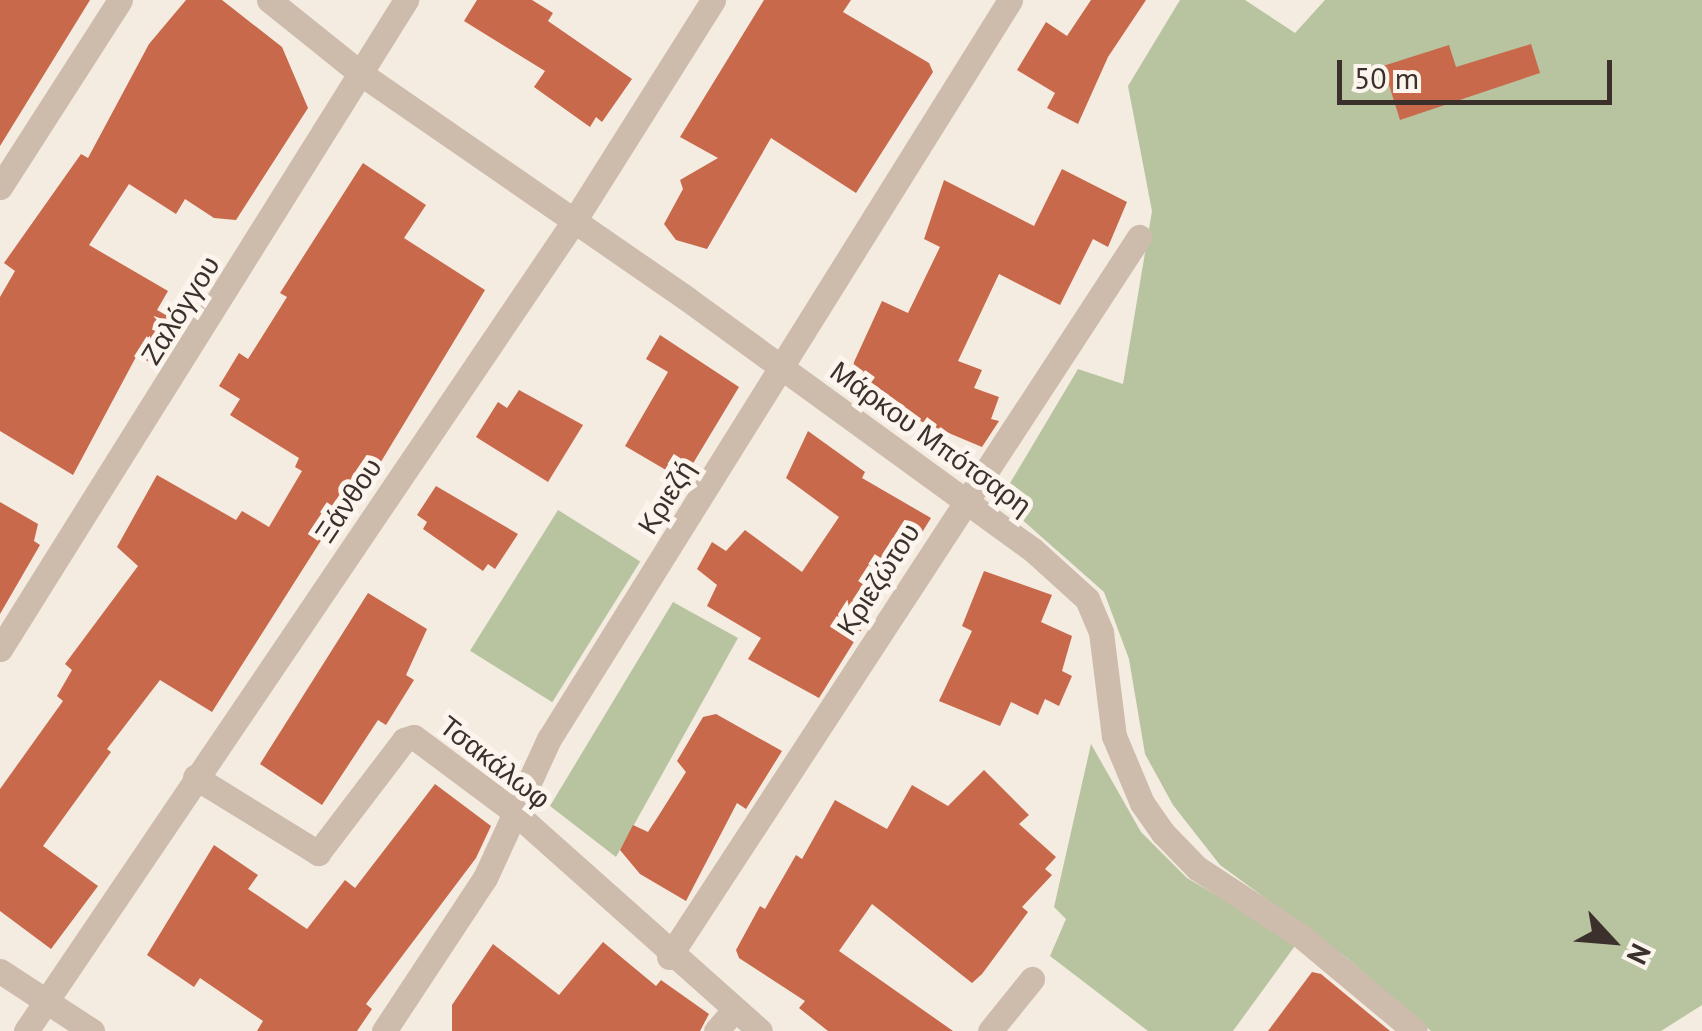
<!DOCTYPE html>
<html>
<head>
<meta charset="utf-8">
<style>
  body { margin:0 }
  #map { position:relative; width:1702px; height:1031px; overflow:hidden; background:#f4ebe1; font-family:"PT Sans",sans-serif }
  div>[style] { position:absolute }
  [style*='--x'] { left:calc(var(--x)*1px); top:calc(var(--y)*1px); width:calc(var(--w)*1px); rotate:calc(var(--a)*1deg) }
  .green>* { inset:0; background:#b8c4a0; transform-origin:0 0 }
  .building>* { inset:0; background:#c8694b }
  .minor>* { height:25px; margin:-12.5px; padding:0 12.5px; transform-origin:12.5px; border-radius:12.5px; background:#cdbbac }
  span { translate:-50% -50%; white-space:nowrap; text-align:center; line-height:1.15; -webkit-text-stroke:10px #fbf5ee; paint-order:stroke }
  .street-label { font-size:28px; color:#3b302b }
  .north { position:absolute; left:1562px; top:891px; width:100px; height:100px; -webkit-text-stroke:8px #fbf5ee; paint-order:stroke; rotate:116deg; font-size:28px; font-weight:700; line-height:40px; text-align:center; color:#3b302b }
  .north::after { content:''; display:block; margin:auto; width:35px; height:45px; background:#3b302b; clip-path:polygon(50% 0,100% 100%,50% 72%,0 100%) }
  .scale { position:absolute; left:1337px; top:60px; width:275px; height:45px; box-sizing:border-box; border:5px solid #3b302b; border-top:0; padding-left:12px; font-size:30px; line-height:35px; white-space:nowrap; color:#3b302b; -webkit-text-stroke:8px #fbf5ee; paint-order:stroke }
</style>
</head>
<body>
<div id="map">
  <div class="green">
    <i style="clip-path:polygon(1180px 0,1245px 0,1295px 33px,1325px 0,1702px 0,1702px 1005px,1661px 1031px,1431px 1031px,1347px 958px,1220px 865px,1173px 805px,1145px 754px,1129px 659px,1104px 592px,1000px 500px,1078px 369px,1123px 384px,1152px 211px,1128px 86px)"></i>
    <i style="left:558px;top:510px;width:97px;height:166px;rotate:32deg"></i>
    <i style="clip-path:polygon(673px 602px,738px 638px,616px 857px,550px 806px)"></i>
    <i style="clip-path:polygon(1091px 744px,1141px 832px,1187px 878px,1297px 943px,1233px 1031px,1148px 1031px,1050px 956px,1066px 919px,1054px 907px)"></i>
  </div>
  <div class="building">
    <i style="clip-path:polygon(0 0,90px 0,0 146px)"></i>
    <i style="clip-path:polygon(186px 0,222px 0,282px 47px,308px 108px,236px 220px,214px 218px,185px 199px,176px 214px,129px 184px,89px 245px,168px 291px,157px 310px,176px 321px,151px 363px,137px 355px,73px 475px,0 431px,0 297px,15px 271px,4px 263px,81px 154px,88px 158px,149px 44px)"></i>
    <i style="clip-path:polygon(477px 0,532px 0,553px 13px,548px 21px,632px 79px,602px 122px,596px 117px,590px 127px,534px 87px,545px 71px,464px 21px)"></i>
    <i style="clip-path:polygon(764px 0,851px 0,843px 12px,929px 63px,933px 72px,856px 193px,771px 138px,707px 249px,676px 240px,664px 224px,683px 189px,680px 180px,718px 158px,680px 137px)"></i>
    <i style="clip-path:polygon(1091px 0,1146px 0,1108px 57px,1078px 124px,1047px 108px,1055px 93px,1017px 70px,1046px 22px,1067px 36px)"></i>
    <i style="clip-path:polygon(1531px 44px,1540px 73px,1400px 120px,1383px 66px,1449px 45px,1456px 67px)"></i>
    <i style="clip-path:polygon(363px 163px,426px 205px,404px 238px,485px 290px,356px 503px,348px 498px,212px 712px,160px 680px,107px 749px,111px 752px,43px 846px,98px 886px,51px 949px,0 911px,0 789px,63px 701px,57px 696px,72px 670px,65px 664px,138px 566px,117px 547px,157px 475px,236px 520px,242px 511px,269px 527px,302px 471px,295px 467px,299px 458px,230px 415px,240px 399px,219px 386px,239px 353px,248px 359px,287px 297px,280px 293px)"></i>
    <i style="clip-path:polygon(1062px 169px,1127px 202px,1108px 247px,1093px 239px,1060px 305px,999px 274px,958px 361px,982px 370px,974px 388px,999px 397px,991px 419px,999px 421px,982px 447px,882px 405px,889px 395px,853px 372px,854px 362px,882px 301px,908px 313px,940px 247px,924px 239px,944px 180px,1034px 226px)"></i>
    <i style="clip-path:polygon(660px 335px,739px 387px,683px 480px,625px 446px,668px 372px,646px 359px)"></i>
    <i style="clip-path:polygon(519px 390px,583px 425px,548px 482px,476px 437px,498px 402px,507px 408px)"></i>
    <i style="clip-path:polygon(808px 431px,865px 472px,862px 478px,931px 518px,819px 698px,748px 659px,761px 638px,707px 606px,717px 585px,697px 569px,712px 542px,726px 551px,745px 530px,802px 572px,839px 517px,786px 478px)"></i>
    <i style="clip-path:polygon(436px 486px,518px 534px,495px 569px,488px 564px,483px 571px,423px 529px,427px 522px,417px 515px)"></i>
    <i style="clip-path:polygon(0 502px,38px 524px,34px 541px,40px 545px,0 614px)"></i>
    <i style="clip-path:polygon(984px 571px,1052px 595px,1041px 622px,1072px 636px,1062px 671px,1072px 676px,1059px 706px,1045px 699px,1038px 715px,1011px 702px,1000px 726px,939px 701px,972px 631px,962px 626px)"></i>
    <i style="clip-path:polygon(368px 593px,427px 629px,406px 675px,414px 680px,386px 725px,378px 720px,322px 805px,260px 764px)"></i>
    <i style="clip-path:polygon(716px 714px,782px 751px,746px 809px,737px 803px,686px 901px,640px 874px,620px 850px,633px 825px,648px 832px,659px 815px,686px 772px,677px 761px,703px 717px)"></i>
    <i style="clip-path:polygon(984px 770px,1029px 815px,1019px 824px,1056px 857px,1045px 869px,1052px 875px,1022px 907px,1028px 912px,982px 974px,972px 983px,872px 904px,839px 951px,953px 1031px,828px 1031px,799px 1008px,805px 1001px,739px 958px,736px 950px,760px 906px,765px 909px,796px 855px,802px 859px,835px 800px,887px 829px,912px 785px,948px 806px)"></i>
    <i style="clip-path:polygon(435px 784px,491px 826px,476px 858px,366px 1004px,372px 1009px,357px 1031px,257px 1031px,263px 1021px,200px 978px,194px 987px,147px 955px,214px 845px,258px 875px,248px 889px,307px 929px,345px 880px,355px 888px)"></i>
    <i style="clip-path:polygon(603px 942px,656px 986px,661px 980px,709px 1014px,700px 1031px,452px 1031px,452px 1005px,493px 944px,559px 995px)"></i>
    <i style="clip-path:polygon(1312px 972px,1321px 974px,1390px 1031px,1268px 1031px)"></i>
  </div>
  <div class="minor">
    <i style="--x:269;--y:0;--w:117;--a:38.7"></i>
    <i style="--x:360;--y:73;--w:396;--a:34.6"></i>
    <i style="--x:686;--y:298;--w:429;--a:36"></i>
    <i style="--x:1033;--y:550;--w:73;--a:42.2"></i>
    <i style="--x:1087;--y:599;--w:36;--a:67"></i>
    <i style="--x:1101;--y:632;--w:105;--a:82.9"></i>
    <i style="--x:1114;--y:736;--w:73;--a:67.3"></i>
    <i style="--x:1142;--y:803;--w:37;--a:55"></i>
    <i style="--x:1163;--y:833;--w:49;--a:45.8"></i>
    <i style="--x:1197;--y:868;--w:124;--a:33.2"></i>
    <i style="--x:1301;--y:936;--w:148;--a:39.8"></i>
    <i style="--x:0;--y:187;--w:222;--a:-57.3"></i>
    <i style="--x:0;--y:649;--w:766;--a:-57.97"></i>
    <i style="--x:195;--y:777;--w:145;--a:31.7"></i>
    <i style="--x:318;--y:853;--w:142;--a:-52.7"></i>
    <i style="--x:404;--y:740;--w:10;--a:-17"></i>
    <i style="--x:414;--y:737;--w:122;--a:36.7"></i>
    <i style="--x:512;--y:810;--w:332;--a:41.7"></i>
    <i style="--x:669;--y:957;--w:860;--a:-56.86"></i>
    <i style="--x:0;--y:971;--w:110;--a:33.1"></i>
    <i style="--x:26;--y:1031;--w:978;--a:-55.92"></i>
    <i style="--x:574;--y:221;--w:261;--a:-57.8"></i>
    <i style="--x:384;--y:1031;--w:183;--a:-56.6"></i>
    <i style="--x:485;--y:878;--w:153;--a:-65.3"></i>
    <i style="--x:549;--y:739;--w:871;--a:-58.04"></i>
    <i style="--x:716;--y:1031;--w:28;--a:-49"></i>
    <i style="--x:990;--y:1031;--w:67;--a:-51.1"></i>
  </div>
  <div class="street-label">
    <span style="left:180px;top:310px;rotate:-58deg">Ζαλόγγου</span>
    <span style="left:931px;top:438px;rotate:36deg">Μάρκου Μπότσαρη</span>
    <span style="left:666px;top:497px;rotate:-58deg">Κριεζή</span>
    <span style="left:348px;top:500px;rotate:-56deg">Ξάνθου</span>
    <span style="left:878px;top:579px;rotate:-57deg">Κριεζώτου</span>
    <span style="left:495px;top:762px;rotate:38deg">Τσακάλωφ</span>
  </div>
  <div class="north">N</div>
  <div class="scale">50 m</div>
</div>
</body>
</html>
